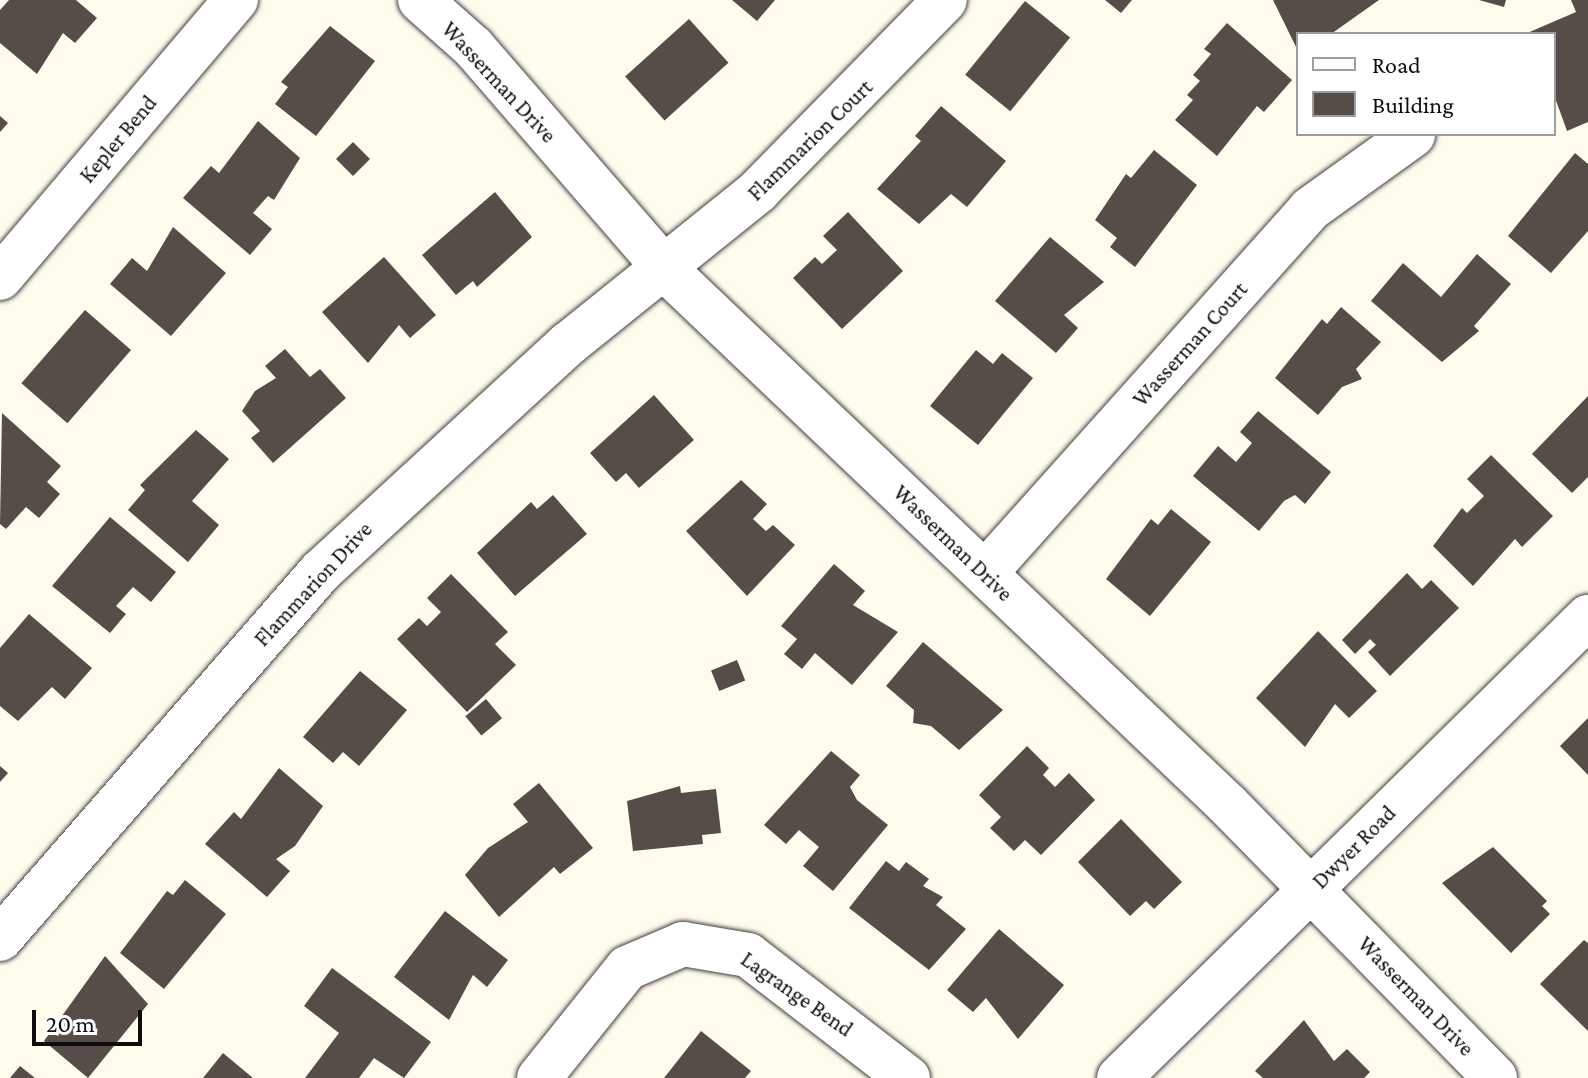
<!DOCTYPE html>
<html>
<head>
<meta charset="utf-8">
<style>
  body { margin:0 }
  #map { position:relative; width:1588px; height:1078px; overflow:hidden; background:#fffbed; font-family:"Crimson Pro",serif }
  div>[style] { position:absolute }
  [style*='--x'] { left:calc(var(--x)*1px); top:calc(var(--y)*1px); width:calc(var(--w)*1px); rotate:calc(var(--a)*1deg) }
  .building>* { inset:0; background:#564d48; transform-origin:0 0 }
  .roads { filter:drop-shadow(0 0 2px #404040) drop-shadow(0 0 2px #404040) }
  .minor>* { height:44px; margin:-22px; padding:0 22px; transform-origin:22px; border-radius:22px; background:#fff }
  span { translate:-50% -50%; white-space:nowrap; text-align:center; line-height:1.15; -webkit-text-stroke:8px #fff; paint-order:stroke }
  .street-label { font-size:22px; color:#0d0d0d }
  .legend { position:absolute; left:1296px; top:32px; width:260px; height:104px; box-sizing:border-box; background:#fff; border:2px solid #9e9e9e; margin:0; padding:10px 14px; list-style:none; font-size:24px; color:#0d0d0d }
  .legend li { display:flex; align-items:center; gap:16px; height:40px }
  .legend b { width:40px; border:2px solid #9e9e9e }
  .scale { position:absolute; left:32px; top:1010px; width:110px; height:36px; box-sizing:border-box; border:4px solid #0d0d0d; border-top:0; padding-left:10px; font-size:24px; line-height:28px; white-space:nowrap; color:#0d0d0d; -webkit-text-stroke:6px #fff; paint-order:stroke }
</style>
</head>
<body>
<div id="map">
  <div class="building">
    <i style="clip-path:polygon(9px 0,76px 0,97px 18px,75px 43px,63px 33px,37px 74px,0 43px,0 10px)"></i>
    <i style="clip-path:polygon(732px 0,775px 0,757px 21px)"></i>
    <i style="clip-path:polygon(1105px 0,1132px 0,1121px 13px)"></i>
    <i style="clip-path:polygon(1273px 0,1379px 0,1331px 34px,1298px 34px,1298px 51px)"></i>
    <i style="clip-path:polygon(1479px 0,1506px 0,1504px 7px)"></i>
    <i style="clip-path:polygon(1571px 0,1588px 0,1588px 122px,1567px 131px,1554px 95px,1554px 34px,1525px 34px,1576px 12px)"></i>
    <i style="left:1025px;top:1px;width:58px;height:95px;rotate:39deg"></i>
    <i style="left:689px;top:19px;width:59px;height:86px;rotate:48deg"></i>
    <i style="clip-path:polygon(1227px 23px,1292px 80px,1264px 112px,1257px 106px,1217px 156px,1175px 120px,1193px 100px,1187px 95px,1200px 81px,1193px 75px,1211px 54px,1204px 49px)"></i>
    <i style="clip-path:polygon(330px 26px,375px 61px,316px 136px,275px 104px,288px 87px,281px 82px)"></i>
    <i style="clip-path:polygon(941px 106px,1006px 161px,967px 207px,951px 194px,919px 224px,877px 189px,921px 141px,915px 136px)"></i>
    <i style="clip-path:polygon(0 116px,8px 123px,0 132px)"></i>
    <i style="clip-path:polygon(258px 121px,300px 158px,274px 200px,268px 196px,253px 213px,272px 229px,250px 255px,183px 198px,211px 166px,219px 173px)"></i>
    <i style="left:353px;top:142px;width:24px;height:24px;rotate:45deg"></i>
    <i style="clip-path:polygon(1154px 150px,1197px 185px,1135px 267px,1110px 247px,1117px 238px,1095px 220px,1126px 174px,1131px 178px)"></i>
    <i style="clip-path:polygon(1575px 153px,1588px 164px,1588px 231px,1551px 273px,1508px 236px)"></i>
    <i style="clip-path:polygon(495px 192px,532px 237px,477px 287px,473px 281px,456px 295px,422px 255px)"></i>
    <i style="clip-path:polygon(848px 212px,903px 271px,842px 329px,793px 278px,815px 257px,822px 264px,837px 250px,823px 236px)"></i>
    <i style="clip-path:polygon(173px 227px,226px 273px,171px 336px,110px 284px,132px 258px,147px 271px)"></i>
    <i style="clip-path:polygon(1050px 237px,1104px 282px,1064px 315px,1078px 328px,1056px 353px,995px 301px)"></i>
    <i style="clip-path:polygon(1477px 254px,1511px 284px,1474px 326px,1479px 331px,1442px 362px,1371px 301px,1403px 263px,1441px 297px)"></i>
    <i style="clip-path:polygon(384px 257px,436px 315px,410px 338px,399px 325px,368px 363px,322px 312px)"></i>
    <i style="clip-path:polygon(1341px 307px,1381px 342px,1356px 369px,1362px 379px,1342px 387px,1318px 415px,1275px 378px,1322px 319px,1327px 324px)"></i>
    <i style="left:85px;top:310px;width:61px;height:97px;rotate:41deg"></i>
    <i style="clip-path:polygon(285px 349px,310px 377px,320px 369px,346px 398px,273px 463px,251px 438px,260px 431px,242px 411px,255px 391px,276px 378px,265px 366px)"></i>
    <i style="clip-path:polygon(976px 350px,993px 364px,1002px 353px,1033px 378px,978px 445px,930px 406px)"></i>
    <i style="clip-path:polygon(654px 395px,694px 440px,639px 488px,626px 473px,616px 482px,590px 453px)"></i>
    <i style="clip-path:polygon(1588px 396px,1588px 477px,1572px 493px,1532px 454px)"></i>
    <i style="clip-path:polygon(1258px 411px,1331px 472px,1305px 504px,1295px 495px,1284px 501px,1259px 531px,1193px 476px,1218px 446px,1236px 462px,1252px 443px,1240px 432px)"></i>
    <i style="clip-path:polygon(2px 413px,61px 466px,47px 482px,60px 494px,39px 518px,26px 507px,6px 529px,0 524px)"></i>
    <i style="clip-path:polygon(196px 430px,229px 459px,192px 501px,219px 525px,188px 562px,128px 510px,145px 490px,140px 485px)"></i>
    <i style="clip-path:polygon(1491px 455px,1553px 516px,1522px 547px,1515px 539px,1473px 586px,1433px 546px,1462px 508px,1467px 513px,1484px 496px,1467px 479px)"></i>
    <i style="clip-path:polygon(741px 480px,767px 504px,753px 519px,766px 531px,773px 525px,795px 545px,747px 596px,686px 531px)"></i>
    <i style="clip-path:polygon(553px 495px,587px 534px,515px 596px,477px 553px,531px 502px,537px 509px)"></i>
    <i style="clip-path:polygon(1171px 509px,1211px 542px,1150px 616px,1106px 579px,1151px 519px,1158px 525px)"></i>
    <i style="clip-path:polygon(110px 517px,176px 572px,151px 602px,133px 587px,116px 606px,126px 614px,110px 633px,52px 586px)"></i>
    <i style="clip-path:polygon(834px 564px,865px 591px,853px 605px,898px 632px,852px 685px,815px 653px,802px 669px,784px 654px,797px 639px,781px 626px)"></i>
    <i style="clip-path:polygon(1407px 573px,1422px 589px,1431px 580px,1459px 608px,1390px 676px,1368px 652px,1376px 645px,1370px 639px,1355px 654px,1342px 640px)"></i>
    <i style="clip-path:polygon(451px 574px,508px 632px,495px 644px,516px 665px,467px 712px,397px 639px,419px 618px,427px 626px,441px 612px,427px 598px)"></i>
    <i style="clip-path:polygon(29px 614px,92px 668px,65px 699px,52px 687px,18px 721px,0 706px,0 648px)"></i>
    <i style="clip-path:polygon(1318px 631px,1377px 691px,1349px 718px,1335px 704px,1305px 747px,1256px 698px)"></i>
    <i style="clip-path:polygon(923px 642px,1003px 710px,959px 750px,931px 726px,913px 723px,914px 710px,886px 686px)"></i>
    <i style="left:737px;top:660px;width:22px;height:28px;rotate:68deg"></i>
    <i style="clip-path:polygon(360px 671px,407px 710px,359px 766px,343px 752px,333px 763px,303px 737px)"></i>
    <i style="left:486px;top:699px;width:25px;height:27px;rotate:50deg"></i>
    <i style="clip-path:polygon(1588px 718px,1588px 775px,1560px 746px)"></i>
    <i style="clip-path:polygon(1027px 746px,1049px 768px,1043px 775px,1055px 787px,1069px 773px,1095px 800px,1041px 855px,1025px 840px,1014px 851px,990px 828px,1001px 817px,979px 795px)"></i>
    <i style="clip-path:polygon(831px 751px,860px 775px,850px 787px,857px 800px,888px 825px,833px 891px,803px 866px,819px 847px,799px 830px,786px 844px,764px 825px)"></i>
    <i style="clip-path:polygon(0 766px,8px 773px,0 782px)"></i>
    <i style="clip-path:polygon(279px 768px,323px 806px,295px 846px,276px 859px,290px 871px,267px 897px,205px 844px,234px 812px,241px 819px)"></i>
    <i style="clip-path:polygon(539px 783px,593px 848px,560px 874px,554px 867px,499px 917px,465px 875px,488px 848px,528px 822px,513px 804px)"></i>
    <i style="clip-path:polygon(680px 786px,681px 793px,716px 789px,721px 833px,702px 835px,703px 844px,633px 851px,627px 801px)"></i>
    <i style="clip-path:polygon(1121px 819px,1182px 882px,1154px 909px,1146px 901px,1130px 916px,1078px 862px)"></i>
    <i style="clip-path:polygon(1493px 847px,1547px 901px,1542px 906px,1550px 914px,1511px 953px,1442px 883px)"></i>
    <i style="clip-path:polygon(886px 861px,899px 871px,906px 862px,929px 879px,923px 886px,943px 897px,936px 905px,966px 929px,929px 970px,849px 908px)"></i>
    <i style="clip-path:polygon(185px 880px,226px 914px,164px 989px,120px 953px,167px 891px,173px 895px)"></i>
    <i style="clip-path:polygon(445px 911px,508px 960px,487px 987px,473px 975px,449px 1020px,394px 977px)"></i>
    <i style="clip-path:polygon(999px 929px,1064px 985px,1018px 1039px,986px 998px,973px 1012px,947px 990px)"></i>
    <i style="clip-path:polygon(1584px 940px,1588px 943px,1588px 1031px,1540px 984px)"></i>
    <i style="clip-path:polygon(105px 956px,148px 1004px,88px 1078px,44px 1041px)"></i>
    <i style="clip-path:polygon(332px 968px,431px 1042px,404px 1078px,374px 1058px,359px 1078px,305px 1078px,339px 1033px,304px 1006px)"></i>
    <i style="clip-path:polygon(1304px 1020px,1334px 1061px,1347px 1049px,1370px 1072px,1364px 1078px,1263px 1078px,1255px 1071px)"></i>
    <i style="clip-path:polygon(701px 1031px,751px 1071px,745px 1078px,664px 1078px)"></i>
    <i style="clip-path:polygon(223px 1053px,253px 1078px,203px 1078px)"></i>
    <i style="clip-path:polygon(20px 1066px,35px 1078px,10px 1078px)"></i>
  </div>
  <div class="roads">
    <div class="minor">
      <i style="--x:420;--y:0;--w:71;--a:41.6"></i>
      <i style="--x:473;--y:47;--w:295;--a:49.1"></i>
      <i style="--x:666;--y:270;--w:775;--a:43.59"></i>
      <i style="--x:1227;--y:804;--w:383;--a:45.6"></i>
      <i style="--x:0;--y:278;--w:365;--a:-49.7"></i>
      <i style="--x:985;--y:573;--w:488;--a:-48.2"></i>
      <i style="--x:1310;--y:209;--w:127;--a:-35.7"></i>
      <i style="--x:0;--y:939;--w:487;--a:-48.9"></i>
      <i style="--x:320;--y:572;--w:337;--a:-42.6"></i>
      <i style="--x:568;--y:344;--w:244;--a:-38.8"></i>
      <i style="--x:758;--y:191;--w:267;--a:-45.6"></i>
      <i style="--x:539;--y:1078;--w:141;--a:-51.3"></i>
      <i style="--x:627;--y:968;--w:61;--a:-23.2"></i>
      <i style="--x:683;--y:944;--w:66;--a:9.6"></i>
      <i style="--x:748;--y:955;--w:202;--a:37.6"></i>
      <i style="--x:1119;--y:1078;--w:658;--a:-44.51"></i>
    </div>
  </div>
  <div class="street-label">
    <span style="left:499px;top:82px;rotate:47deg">Wasserman Drive</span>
    <span style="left:118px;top:139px;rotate:-50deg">Kepler Bend</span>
    <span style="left:810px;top:140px;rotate:-44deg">Flammarion Court</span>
    <span style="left:1190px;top:344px;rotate:-48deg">Wasserman Court</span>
    <span style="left:953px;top:543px;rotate:44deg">Wasserman Drive</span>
    <span style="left:313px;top:584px;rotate:-47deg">Flammarion Drive</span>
    <span style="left:1354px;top:847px;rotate:-45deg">Dwyer Road</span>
    <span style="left:797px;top:994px;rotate:35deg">Lagrange Bend</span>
    <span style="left:1416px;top:996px;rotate:46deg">Wasserman Drive</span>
  </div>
  <ul class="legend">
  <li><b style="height:10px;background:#fff"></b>Road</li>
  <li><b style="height:22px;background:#564d48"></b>Building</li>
  </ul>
  <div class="scale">20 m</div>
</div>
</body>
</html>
